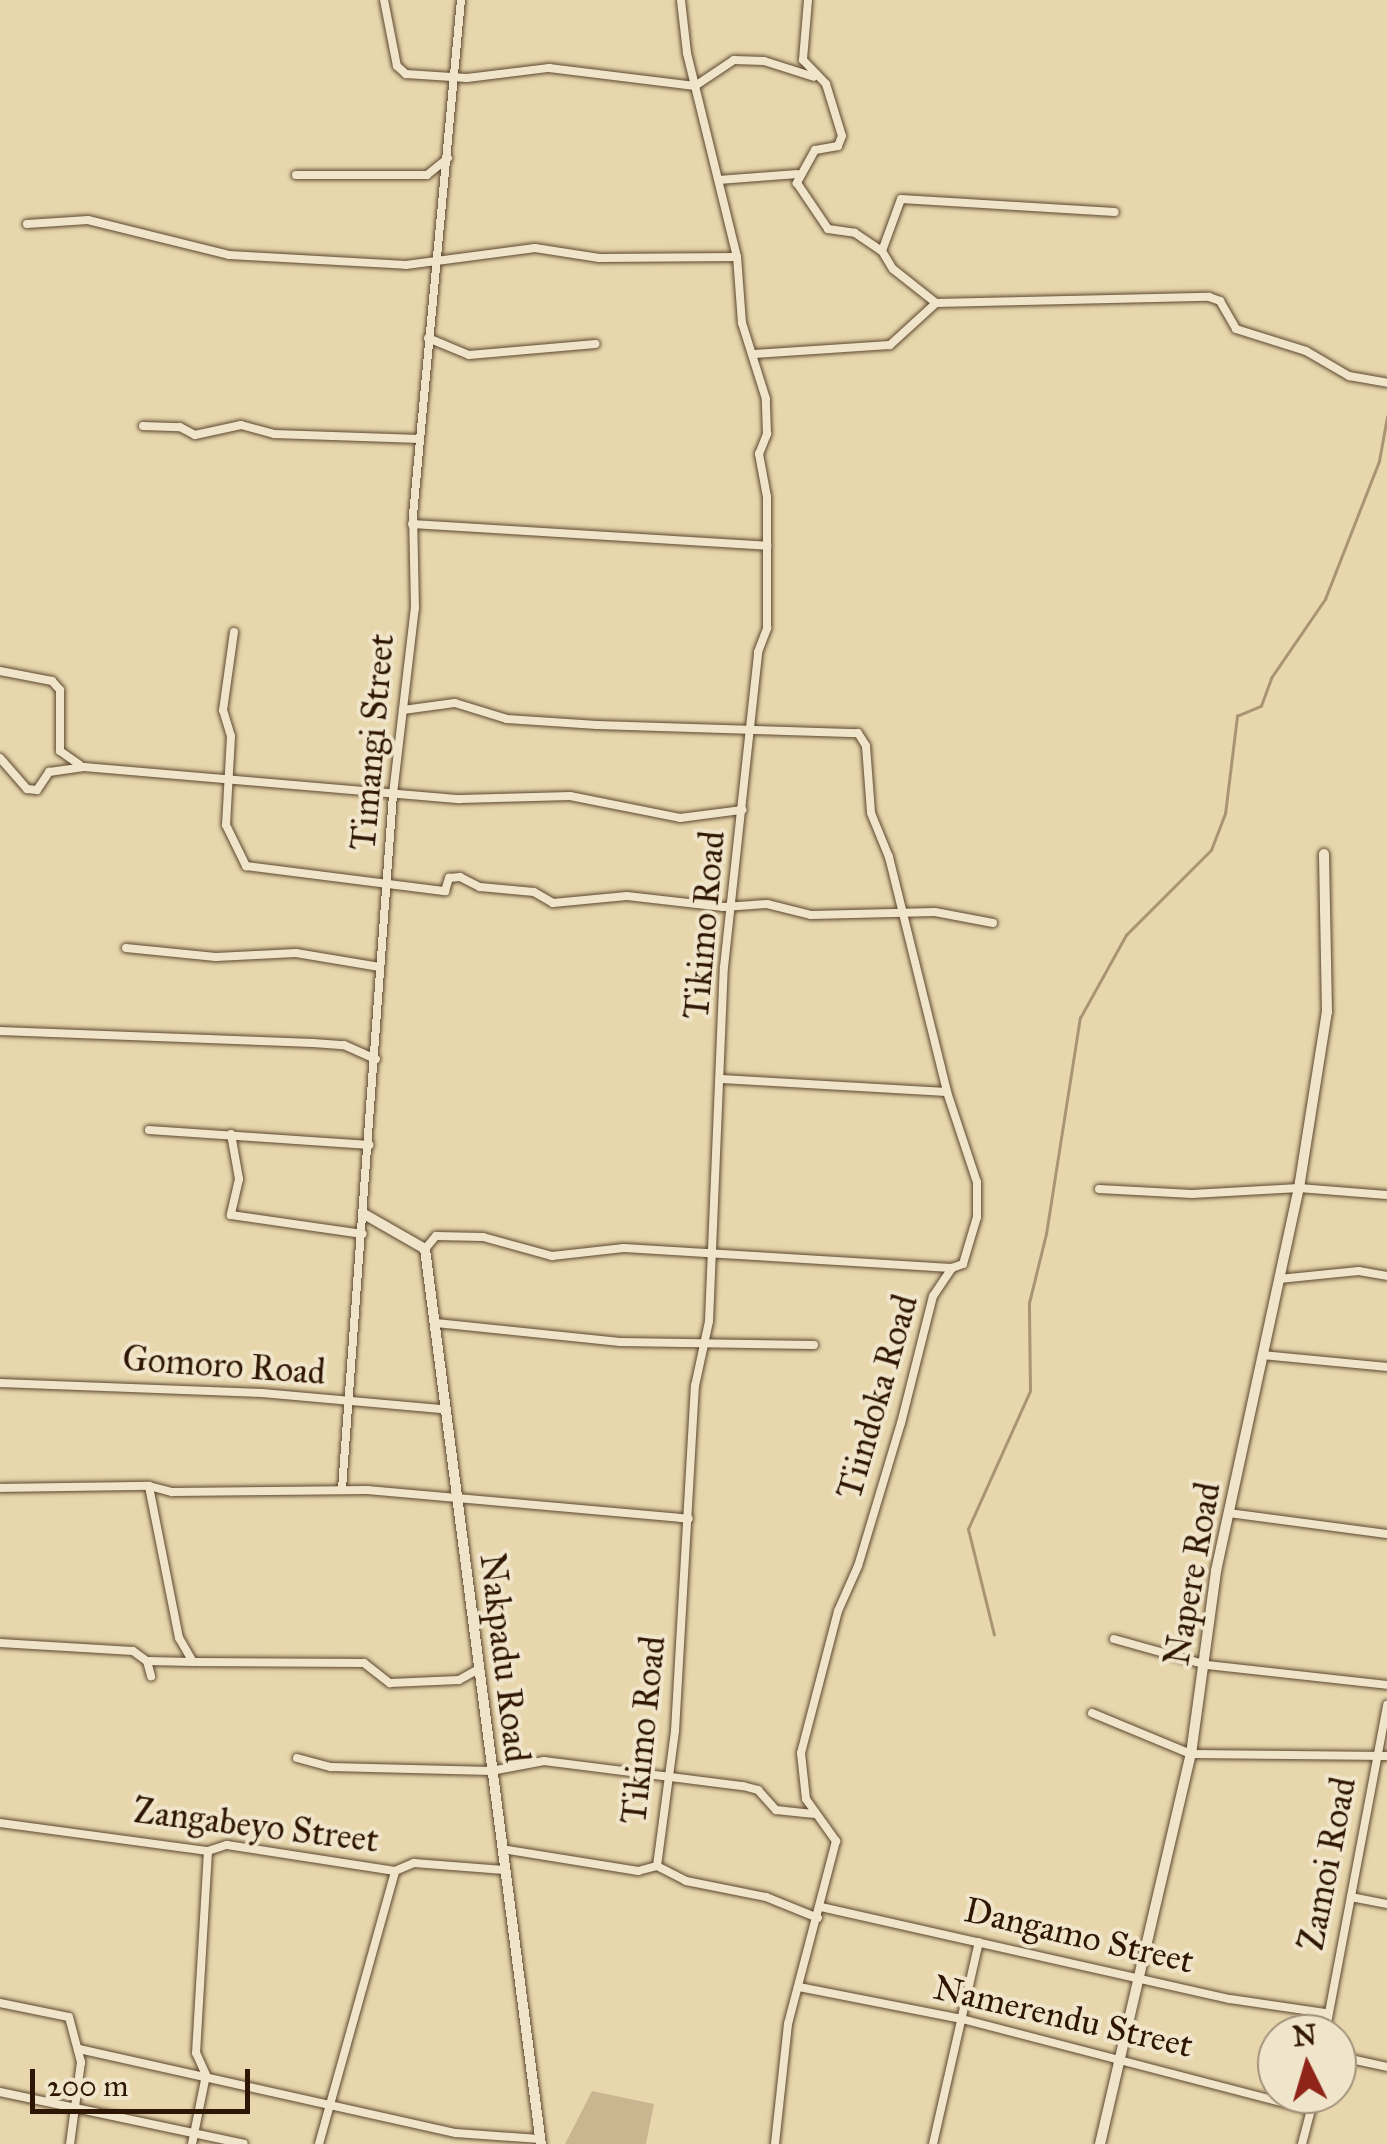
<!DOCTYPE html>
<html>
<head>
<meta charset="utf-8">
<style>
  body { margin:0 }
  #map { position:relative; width:1387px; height:2144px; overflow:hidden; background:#e8d7ad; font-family:"IM FELL Great Primer",serif }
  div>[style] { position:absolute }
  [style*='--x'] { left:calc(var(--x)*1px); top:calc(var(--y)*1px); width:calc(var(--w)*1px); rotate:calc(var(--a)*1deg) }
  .green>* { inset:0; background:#c9b690 }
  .stream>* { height:2.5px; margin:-1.25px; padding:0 1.25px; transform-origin:1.25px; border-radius:1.25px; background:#a99574 }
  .roads { filter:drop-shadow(0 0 2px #5d462e) drop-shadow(0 0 2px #5d462e) }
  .minor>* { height:8px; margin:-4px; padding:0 4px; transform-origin:4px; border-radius:4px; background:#f0e5ca }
  .tertiary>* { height:10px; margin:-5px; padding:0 5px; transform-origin:5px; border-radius:5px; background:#f0e5ca }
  span { translate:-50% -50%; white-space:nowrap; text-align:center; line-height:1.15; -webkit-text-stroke:8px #f0e5ca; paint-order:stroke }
  .street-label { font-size:35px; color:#2f1504 }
  .north { position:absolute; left:1257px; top:2014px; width:100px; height:100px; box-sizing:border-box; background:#f0e5ca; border:2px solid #a3927b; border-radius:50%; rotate:355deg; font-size:28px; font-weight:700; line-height:40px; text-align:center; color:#2f1504 }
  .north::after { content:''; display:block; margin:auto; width:35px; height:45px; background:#8f2418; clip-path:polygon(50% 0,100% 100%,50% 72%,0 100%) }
  .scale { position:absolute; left:30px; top:2069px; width:220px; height:45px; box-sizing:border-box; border:5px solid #2f1504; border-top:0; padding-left:12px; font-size:30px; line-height:35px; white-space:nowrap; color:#2f1504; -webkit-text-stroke:8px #f0e5ca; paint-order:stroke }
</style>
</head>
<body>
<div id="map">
  <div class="green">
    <i style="clip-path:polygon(592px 2091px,654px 2104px,646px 2144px,565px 2144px)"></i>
  </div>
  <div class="stream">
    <i style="--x:994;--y:1635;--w:109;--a:-103.8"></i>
    <i style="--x:968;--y:1529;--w:151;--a:-65.8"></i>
    <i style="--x:1030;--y:1391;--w:88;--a:-90.7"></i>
    <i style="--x:1029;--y:1303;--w:71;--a:-76.2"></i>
    <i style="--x:1046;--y:1234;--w:219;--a:-81.1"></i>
    <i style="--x:1080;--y:1018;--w:95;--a:-61"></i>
    <i style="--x:1126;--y:935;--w:120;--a:-45"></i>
    <i style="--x:1211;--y:850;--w:39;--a:-69"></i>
    <i style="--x:1225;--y:814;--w:99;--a:-83"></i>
    <i style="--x:1237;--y:716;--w:26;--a:-23"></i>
    <i style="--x:1261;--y:706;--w:30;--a:-70"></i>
    <i style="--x:1271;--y:678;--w:96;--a:-55.6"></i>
    <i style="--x:1325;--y:599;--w:148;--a:-68.6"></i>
    <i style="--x:1379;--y:461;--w:45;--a:-79.7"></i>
  </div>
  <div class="roads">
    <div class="minor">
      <i style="--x:384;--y:0;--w:67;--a:78.9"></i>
      <i style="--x:397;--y:66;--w:12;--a:42"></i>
      <i style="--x:406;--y:74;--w:61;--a:3.8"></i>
      <i style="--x:467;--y:78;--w:83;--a:-7"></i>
      <i style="--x:549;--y:68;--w:147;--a:7"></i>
      <i style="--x:695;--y:86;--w:47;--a:-33.7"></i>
      <i style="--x:734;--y:60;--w:30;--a:2"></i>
      <i style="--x:764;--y:61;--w:52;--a:17.7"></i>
      <i style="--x:808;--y:0;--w:60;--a:94.8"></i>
      <i style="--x:803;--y:60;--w:33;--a:46"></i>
      <i style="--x:826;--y:84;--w:54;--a:72.9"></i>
      <i style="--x:842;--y:136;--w:11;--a:112"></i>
      <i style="--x:838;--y:146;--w:23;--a:170"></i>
      <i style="--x:815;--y:150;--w:38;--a:119"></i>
      <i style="--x:797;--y:183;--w:55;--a:56"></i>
      <i style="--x:828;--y:229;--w:27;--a:8"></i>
      <i style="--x:855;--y:233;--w:32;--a:34"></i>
      <i style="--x:882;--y:251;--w:21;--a:59"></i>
      <i style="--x:893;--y:269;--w:55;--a:38.3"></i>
      <i style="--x:936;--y:303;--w:273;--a:-1.3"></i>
      <i style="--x:1209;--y:297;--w:12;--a:20"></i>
      <i style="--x:1220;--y:301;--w:32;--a:60"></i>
      <i style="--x:1236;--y:329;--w:73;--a:17.4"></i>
      <i style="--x:1306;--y:351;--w:50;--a:30.2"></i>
      <i style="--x:1349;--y:376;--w:39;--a:10"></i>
      <i style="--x:296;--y:175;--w:131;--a:0"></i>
      <i style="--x:427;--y:175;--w:27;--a:-39"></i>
      <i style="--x:719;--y:180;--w:78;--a:-4.4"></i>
      <i style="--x:27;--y:224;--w:61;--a:-3.8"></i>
      <i style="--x:88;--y:220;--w:145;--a:13.9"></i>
      <i style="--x:229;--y:255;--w:177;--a:3.2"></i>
      <i style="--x:406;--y:265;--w:130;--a:-7.5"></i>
      <i style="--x:535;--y:248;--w:65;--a:8.9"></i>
      <i style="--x:599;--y:258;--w:138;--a:-0.4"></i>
      <i style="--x:882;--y:251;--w:55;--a:-69.9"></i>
      <i style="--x:901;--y:199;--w:214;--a:3.5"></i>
      <i style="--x:428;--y:338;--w:44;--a:22.5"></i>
      <i style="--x:469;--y:355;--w:127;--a:-5"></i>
      <i style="--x:754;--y:354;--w:136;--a:-3.8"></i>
      <i style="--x:890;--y:345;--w:62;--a:-42.4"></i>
      <i style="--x:143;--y:426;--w:37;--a:2"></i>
      <i style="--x:180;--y:427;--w:17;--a:28"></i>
      <i style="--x:195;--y:435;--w:47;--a:-12.3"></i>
      <i style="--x:241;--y:425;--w:34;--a:15"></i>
      <i style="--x:274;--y:434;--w:146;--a:2"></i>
      <i style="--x:412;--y:524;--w:356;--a:3.5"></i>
      <i style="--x:234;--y:632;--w:79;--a:98"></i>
      <i style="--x:223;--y:710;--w:27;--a:73"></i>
      <i style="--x:231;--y:736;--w:89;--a:93.2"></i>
      <i style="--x:226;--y:825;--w:46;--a:64"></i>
      <i style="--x:246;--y:866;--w:201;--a:7.2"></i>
      <i style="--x:445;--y:891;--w:14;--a:-73"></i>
      <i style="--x:449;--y:878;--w:11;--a:-5"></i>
      <i style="--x:460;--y:877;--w:22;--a:27"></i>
      <i style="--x:480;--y:887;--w:54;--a:5.3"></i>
      <i style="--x:534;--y:892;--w:22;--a:30"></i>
      <i style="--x:553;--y:903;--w:74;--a:-5.4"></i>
      <i style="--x:627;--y:896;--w:97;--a:6.5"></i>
      <i style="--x:723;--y:907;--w:44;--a:-3.9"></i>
      <i style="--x:767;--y:904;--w:45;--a:14"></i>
      <i style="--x:811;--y:915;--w:124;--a:-1.4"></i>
      <i style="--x:935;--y:912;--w:59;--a:10.7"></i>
      <i style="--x:0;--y:671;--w:53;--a:10.9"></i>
      <i style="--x:52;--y:681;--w:12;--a:48"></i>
      <i style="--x:60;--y:690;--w:61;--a:90"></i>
      <i style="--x:60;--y:751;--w:24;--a:35"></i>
      <i style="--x:403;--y:710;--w:52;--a:-7.7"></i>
      <i style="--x:455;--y:703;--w:54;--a:17.1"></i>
      <i style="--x:507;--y:719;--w:90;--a:3.8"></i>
      <i style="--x:597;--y:725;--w:261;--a:1.8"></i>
      <i style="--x:858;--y:733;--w:15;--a:58"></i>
      <i style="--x:866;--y:746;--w:67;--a:85.7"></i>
      <i style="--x:871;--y:813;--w:48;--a:67.8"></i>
      <i style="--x:889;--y:857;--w:242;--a:76.1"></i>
      <i style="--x:947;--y:1092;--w:95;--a:71.6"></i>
      <i style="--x:977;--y:1182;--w:35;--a:90"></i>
      <i style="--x:977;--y:1217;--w:49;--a:106.6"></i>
      <i style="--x:963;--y:1264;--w:12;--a:160"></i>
      <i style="--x:952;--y:1268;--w:34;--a:124"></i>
      <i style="--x:933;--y:1296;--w:131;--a:104.1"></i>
      <i style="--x:901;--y:1423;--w:149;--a:106.7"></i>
      <i style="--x:858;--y:1566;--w:49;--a:114"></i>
      <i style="--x:838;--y:1611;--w:147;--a:104.6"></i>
      <i style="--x:801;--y:1753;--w:46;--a:83.8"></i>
      <i style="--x:806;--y:1799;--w:52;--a:54.5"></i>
      <i style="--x:836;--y:1841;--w:189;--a:104.7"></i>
      <i style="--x:788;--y:2024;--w:121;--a:96.2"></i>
      <i style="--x:0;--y:758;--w:41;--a:48.9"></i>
      <i style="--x:27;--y:789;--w:10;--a:6"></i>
      <i style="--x:37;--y:790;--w:22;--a:-56"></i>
      <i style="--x:49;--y:772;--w:35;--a:-8"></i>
      <i style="--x:84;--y:767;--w:377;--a:4.9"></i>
      <i style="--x:460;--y:799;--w:110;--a:-1.6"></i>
      <i style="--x:570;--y:796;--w:112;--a:11.3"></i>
      <i style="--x:680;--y:818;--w:63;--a:-7.4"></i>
      <i style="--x:126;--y:948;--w:90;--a:5.7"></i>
      <i style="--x:216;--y:957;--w:80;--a:-2.9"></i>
      <i style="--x:296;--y:953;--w:85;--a:9.5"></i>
      <i style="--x:0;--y:1031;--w:313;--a:2.2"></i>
      <i style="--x:313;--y:1043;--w:31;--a:4"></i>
      <i style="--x:344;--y:1045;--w:35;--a:24"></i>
      <i style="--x:721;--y:1079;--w:226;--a:3.3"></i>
      <i style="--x:149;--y:1130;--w:221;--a:3.9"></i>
      <i style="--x:231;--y:1134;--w:46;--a:79.9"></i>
      <i style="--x:239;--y:1179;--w:37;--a:103"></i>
      <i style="--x:231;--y:1215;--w:133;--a:8.2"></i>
      <i style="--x:1099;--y:1189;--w:93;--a:3.1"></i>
      <i style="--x:1192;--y:1194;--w:107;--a:-3.2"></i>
      <i style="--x:1299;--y:1188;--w:88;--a:4.5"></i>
      <i style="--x:425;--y:1249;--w:17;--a:-50"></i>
      <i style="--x:436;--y:1236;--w:47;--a:1.2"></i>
      <i style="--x:483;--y:1237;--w:72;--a:15.4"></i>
      <i style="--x:552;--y:1256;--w:72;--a:-6.3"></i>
      <i style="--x:624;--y:1248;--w:329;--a:3.5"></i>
      <i style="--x:1279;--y:1279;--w:80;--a:-5.7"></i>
      <i style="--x:1359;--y:1271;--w:28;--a:10"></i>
      <i style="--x:436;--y:1323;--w:185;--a:5.9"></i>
      <i style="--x:620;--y:1342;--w:194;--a:0.9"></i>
      <i style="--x:1262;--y:1355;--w:126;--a:5.5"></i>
      <i style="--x:0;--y:1383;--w:262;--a:2.2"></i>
      <i style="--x:262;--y:1393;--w:182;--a:5.1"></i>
      <i style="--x:0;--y:1488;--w:149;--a:-0.8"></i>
      <i style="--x:342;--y:1489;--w:697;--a:-85.8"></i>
      <i style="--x:393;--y:794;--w:187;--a:-83.3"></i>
      <i style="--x:415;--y:608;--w:93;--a:-91.2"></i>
      <i style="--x:413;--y:515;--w:517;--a:-84.68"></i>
      <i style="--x:1229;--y:1513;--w:159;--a:7.6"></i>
      <i style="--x:1114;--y:1639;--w:97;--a:15.6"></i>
      <i style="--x:1207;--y:1665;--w:181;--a:6.3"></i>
      <i style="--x:0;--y:1643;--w:133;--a:3.4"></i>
      <i style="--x:133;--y:1651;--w:17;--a:36"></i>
      <i style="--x:147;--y:1661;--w:16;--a:75"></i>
      <i style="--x:147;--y:1661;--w:46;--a:1.2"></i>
      <i style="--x:193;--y:1662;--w:28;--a:-120"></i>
      <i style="--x:179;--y:1638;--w:155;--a:-101.2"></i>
      <i style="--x:149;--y:1486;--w:24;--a:15"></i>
      <i style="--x:172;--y:1492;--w:195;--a:-0.6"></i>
      <i style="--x:367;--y:1490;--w:323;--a:5.1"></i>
      <i style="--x:193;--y:1662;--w:171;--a:0.3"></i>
      <i style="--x:364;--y:1663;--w:33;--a:38"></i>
      <i style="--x:390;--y:1683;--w:69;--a:-2.5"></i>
      <i style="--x:459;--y:1680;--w:23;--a:-29"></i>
      <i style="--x:1092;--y:1713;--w:107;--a:22.5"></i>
      <i style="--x:1191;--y:1754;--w:196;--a:0.6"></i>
      <i style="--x:297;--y:1758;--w:35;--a:15"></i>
      <i style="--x:331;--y:1767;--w:160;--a:1.4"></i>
      <i style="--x:491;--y:1771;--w:54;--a:-10.7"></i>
      <i style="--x:544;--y:1761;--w:201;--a:7.2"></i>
      <i style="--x:743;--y:1786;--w:16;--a:15"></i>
      <i style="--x:758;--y:1790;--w:27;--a:48"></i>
      <i style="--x:776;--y:1810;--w:37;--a:6"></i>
      <i style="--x:0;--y:1823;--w:210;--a:7.7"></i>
      <i style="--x:208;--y:1851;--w:20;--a:-18"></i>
      <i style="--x:227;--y:1845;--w:170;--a:8.8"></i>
      <i style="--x:395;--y:1871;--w:21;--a:-23"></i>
      <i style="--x:414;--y:1863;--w:90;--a:4.4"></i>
      <i style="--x:502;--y:1849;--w:138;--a:9.2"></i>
      <i style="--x:638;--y:1871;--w:20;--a:-15"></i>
      <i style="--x:657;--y:1866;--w:33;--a:27"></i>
      <i style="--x:686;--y:1881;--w:82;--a:11.3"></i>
      <i style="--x:766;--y:1897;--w:56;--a:22"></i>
      <i style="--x:657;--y:1866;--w:136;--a:-82.4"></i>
      <i style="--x:675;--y:1731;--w:346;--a:-86.7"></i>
      <i style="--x:695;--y:1386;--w:66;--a:-77.8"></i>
      <i style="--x:709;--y:1321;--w:354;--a:-87.6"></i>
      <i style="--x:724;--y:967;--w:317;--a:-83.8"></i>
      <i style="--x:758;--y:652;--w:26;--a:-69"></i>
      <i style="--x:767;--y:628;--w:131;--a:-90"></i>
      <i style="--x:767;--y:497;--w:44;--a:-100.5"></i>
      <i style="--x:759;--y:454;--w:22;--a:-68"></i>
      <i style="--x:767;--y:434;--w:35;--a:-92"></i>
      <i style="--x:766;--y:399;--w:80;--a:-107.5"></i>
      <i style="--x:742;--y:323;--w:66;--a:-94.3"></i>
      <i style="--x:737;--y:257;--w:210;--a:-103.8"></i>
      <i style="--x:687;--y:53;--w:53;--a:-96.5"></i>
      <i style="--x:1351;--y:1897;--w:37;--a:11"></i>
      <i style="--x:821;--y:1907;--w:419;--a:12.7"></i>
      <i style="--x:1230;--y:1999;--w:96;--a:8.4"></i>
      <i style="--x:799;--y:1987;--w:166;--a:11.1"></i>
      <i style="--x:962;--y:2019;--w:361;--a:14.6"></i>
      <i style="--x:0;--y:2003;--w:70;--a:11.5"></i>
      <i style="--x:69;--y:2017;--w:47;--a:75.1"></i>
      <i style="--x:81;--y:2062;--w:83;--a:97.6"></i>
      <i style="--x:1325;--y:2034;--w:335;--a:-79.3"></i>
      <i style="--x:79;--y:2049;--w:386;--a:12.6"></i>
      <i style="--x:456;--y:2133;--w:84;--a:4.1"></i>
      <i style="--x:1337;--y:2056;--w:51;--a:12.4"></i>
      <i style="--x:0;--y:2092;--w:249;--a:12"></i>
      <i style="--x:192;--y:2144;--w:70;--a:-78.5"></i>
      <i style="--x:206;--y:2075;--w:24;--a:-114"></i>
      <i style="--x:196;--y:2053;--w:202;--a:-86.6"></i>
      <i style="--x:319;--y:2144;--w:283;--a:-74.4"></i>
      <i style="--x:933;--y:2144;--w:207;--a:-77.2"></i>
      <i style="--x:1302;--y:2144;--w:52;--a:-75.4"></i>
    </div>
    <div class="tertiary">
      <i style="--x:364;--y:1214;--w:70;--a:29.8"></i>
      <i style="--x:425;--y:1249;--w:902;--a:82.62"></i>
      <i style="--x:1100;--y:2144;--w:400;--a:-76.9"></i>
      <i style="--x:1191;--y:1754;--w:185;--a:-82.2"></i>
      <i style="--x:1216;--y:1571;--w:392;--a:-77.8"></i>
      <i style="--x:1299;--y:1188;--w:178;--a:-81"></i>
      <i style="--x:1327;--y:1012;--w:158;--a:-91.1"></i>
    </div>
  </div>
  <div class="street-label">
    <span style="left:373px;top:742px;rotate:-85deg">Timangi Street</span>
    <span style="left:705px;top:925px;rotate:-85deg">Tikimo Road</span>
    <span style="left:224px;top:1366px;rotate:4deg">Gomoro Road</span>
    <span style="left:878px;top:1397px;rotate:-74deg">Tiindoka Road</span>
    <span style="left:1193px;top:1574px;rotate:-80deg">Napere Road</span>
    <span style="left:504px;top:1658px;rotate:83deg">Nakpadu Road</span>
    <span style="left:644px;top:1730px;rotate:-84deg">Tikimo Road</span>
    <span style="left:256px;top:1826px;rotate:7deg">Zangabeyo Street</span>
    <span style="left:1328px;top:1864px;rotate:-79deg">Zamoi Road</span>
    <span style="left:1079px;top:1936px;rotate:13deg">Dangamo Street</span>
    <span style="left:1063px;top:2017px;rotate:13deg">Namerendu Street</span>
  </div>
  <div class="north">N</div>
  <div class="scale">200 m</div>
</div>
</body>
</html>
